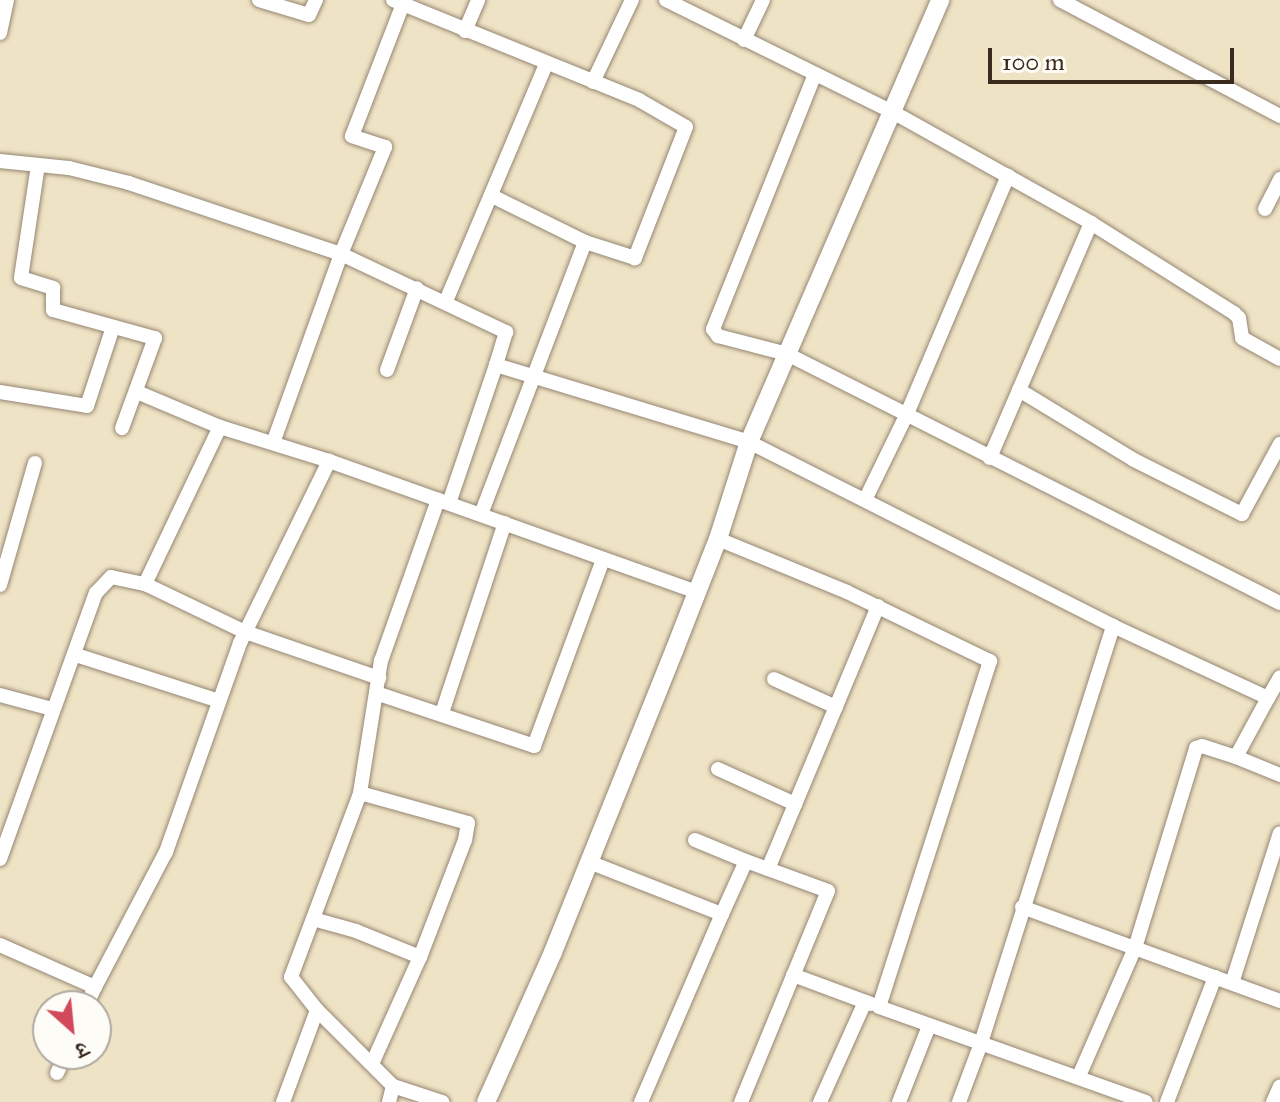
<!DOCTYPE html>
<html>
<head>
<meta charset="utf-8">
<style>
  body { margin:0 }
  #map { position:relative; width:1280px; height:1102px; overflow:hidden; background:#efe3c5; font-family:"IM FELL Great Primer","Noto Serif Devanagari",serif }
  div>[style] { position:absolute }
  [style*='--x'] { left:calc(var(--x)*1px); top:calc(var(--y)*1px); width:calc(var(--w)*1px); rotate:calc(var(--a)*1deg) }
  .roads { filter:drop-shadow(0 0 2px #958672) drop-shadow(0 0 2px #958672) }
  .minor>* { height:14px; margin:-7px; padding:0 7px; transform-origin:7px; border-radius:7px; background:#fff }
  .tertiary>* { height:18px; margin:-9px; padding:0 9px; transform-origin:9px; border-radius:9px; background:#fff }
  span { translate:-50% -50%; white-space:nowrap; text-align:center; line-height:1.15; -webkit-text-stroke:7px #fdfcf7; paint-order:stroke }
  .north { position:absolute; left:32px; top:990px; width:80px; height:80px; box-sizing:border-box; background:#fdfcf7; border:2px solid #afa8a0; border-radius:50%; rotate:153deg; font-size:22px; font-weight:700; line-height:32px; text-align:center; color:#3b2a1e }
  .north::after { content:''; display:block; margin:auto; width:28px; height:36px; background:#d1495b; clip-path:polygon(50% 0,100% 100%,50% 72%,0 100%) }
  .scale { position:absolute; left:988px; top:48px; width:246px; height:36px; box-sizing:border-box; border:4px solid #3b2a1e; border-top:0; padding-left:10px; font-size:24px; line-height:28px; white-space:nowrap; color:#3b2a1e; -webkit-text-stroke:6px #fdfcf7; paint-order:stroke }
</style>
</head>
<body>
<div id="map">
  <div class="roads">
    <div class="minor">
      <i style="--x:259;--y:0;--w:52;--a:16.7"></i>
      <i style="--x:309;--y:15;--w:17;--a:-65"></i>
      <i style="--x:393;--y:0;--w:266;--a:22.1"></i>
      <i style="--x:639;--y:100;--w:54;--a:29.9"></i>
      <i style="--x:686;--y:127;--w:141;--a:111.3"></i>
      <i style="--x:635;--y:258;--w:52;--a:-162.3"></i>
      <i style="--x:585;--y:242;--w:292;--a:110.9"></i>
      <i style="--x:666;--y:0;--w:251;--a:26.3"></i>
      <i style="--x:891;--y:111;--w:229;--a:29.2"></i>
      <i style="--x:1091;--y:223;--w:256;--a:113.3"></i>
      <i style="--x:1060;--y:0;--w:249;--a:27.8"></i>
      <i style="--x:465;--y:31;--w:34;--a:-67"></i>
      <i style="--x:0;--y:33;--w:34;--a:-78"></i>
      <i style="--x:744;--y:40;--w:44;--a:-64.6"></i>
      <i style="--x:815;--y:74;--w:275;--a:111.8"></i>
      <i style="--x:713;--y:329;--w:9;--a:54"></i>
      <i style="--x:718;--y:336;--w:71;--a:14.6"></i>
      <i style="--x:787;--y:354;--w:552;--a:26.8"></i>
      <i style="--x:593;--y:82;--w:91;--a:-64.6"></i>
      <i style="--x:0;--y:161;--w:69;--a:5.8"></i>
      <i style="--x:69;--y:168;--w:62;--a:14"></i>
      <i style="--x:129;--y:183;--w:224;--a:18.5"></i>
      <i style="--x:341;--y:254;--w:183;--a:25.3"></i>
      <i style="--x:506;--y:332;--w:34;--a:107"></i>
      <i style="--x:38;--y:165;--w:114;--a:98.6"></i>
      <i style="--x:21;--y:278;--w:34;--a:17"></i>
      <i style="--x:53;--y:288;--w:22;--a:90"></i>
      <i style="--x:53;--y:310;--w:106;--a:15.4"></i>
      <i style="--x:155;--y:338;--w:96;--a:110.1"></i>
      <i style="--x:492;--y:196;--w:104;--a:26.3"></i>
      <i style="--x:1265;--y:209;--w:34;--a:-63"></i>
      <i style="--x:1091;--y:223;--w:169;--a:32.2"></i>
      <i style="--x:1234;--y:313;--w:7;--a:45"></i>
      <i style="--x:1239;--y:318;--w:20;--a:81"></i>
      <i style="--x:1242;--y:338;--w:43;--a:28.9"></i>
      <i style="--x:446;--y:301;--w:257;--a:-67.1"></i>
      <i style="--x:387;--y:370;--w:87;--a:-69.9"></i>
      <i style="--x:1019;--y:390;--w:135;--a:31.3"></i>
      <i style="--x:1134;--y:460;--w:121;--a:26.6"></i>
      <i style="--x:1242;--y:514;--w:80;--a:-61.5"></i>
      <i style="--x:0;--y:392;--w:88;--a:9.1"></i>
      <i style="--x:87;--y:406;--w:83;--a:-71.8"></i>
      <i style="--x:137;--y:392;--w:90;--a:22.9"></i>
      <i style="--x:220;--y:427;--w:114;--a:17.3"></i>
      <i style="--x:273;--y:443;--w:201;--a:-70.2"></i>
      <i style="--x:341;--y:254;--w:116;--a:-67.6"></i>
      <i style="--x:385;--y:147;--w:35;--a:-162"></i>
      <i style="--x:352;--y:136;--w:142;--a:-68.9"></i>
      <i style="--x:865;--y:500;--w:93;--a:-64"></i>
      <i style="--x:906;--y:416;--w:261;--a:-67"></i>
      <i style="--x:449;--y:503;--w:146;--a:-71.2"></i>
      <i style="--x:496;--y:365;--w:264;--a:16.9"></i>
      <i style="--x:749;--y:442;--w:408;--a:26.8"></i>
      <i style="--x:1113;--y:626;--w:171;--a:24.9"></i>
      <i style="--x:1268;--y:698;--w:24;--a:-60"></i>
      <i style="--x:718;--y:539;--w:139;--a:22.3"></i>
      <i style="--x:847;--y:592;--w:159;--a:25.8"></i>
      <i style="--x:990;--y:661;--w:363;--a:107.8"></i>
      <i style="--x:879;--y:1007;--w:283;--a:19.6"></i>
      <i style="--x:145;--y:584;--w:174;--a:-64.5"></i>
      <i style="--x:0;--y:585;--w:127;--a:-74"></i>
      <i style="--x:76;--y:655;--w:150;--a:17.8"></i>
      <i style="--x:774;--y:679;--w:68;--a:24.3"></i>
      <i style="--x:376;--y:693;--w:167;--a:18.5"></i>
      <i style="--x:534;--y:746;--w:199;--a:-69.7"></i>
      <i style="--x:0;--y:695;--w:54;--a:15.1"></i>
      <i style="--x:1268;--y:698;--w:67;--a:118.5"></i>
      <i style="--x:1236;--y:757;--w:48;--a:22.2"></i>
      <i style="--x:442;--y:713;--w:200;--a:-71.7"></i>
      <i style="--x:718;--y:769;--w:85;--a:24.4"></i>
      <i style="--x:360;--y:793;--w:112;--a:15.5"></i>
      <i style="--x:468;--y:823;--w:17;--a:100"></i>
      <i style="--x:465;--y:840;--w:125;--a:111"></i>
      <i style="--x:420;--y:957;--w:117;--a:114.2"></i>
      <i style="--x:695;--y:840;--w:55;--a:22.4"></i>
      <i style="--x:0;--y:859;--w:283;--a:-70.2"></i>
      <i style="--x:96;--y:593;--w:22;--a:-47"></i>
      <i style="--x:111;--y:577;--w:35;--a:12"></i>
      <i style="--x:145;--y:584;--w:111;--a:25.6"></i>
      <i style="--x:245;--y:632;--w:142;--a:18.9"></i>
      <i style="--x:589;--y:862;--w:143;--a:21.4"></i>
      <i style="--x:722;--y:914;--w:205;--a:113.3"></i>
      <i style="--x:768;--y:869;--w:285;--a:-67.3"></i>
      <i style="--x:1022;--y:907;--w:275;--a:20"></i>
      <i style="--x:722;--y:914;--w:58;--a:-65.6"></i>
      <i style="--x:746;--y:861;--w:87;--a:20.1"></i>
      <i style="--x:828;--y:891;--w:228;--a:112.4"></i>
      <i style="--x:313;--y:919;--w:45;--a:15.6"></i>
      <i style="--x:356;--y:931;--w:69;--a:22.1"></i>
      <i style="--x:0;--y:945;--w:104;--a:23.9"></i>
      <i style="--x:95;--y:987;--w:153;--a:-62.3"></i>
      <i style="--x:166;--y:852;--w:222;--a:-70.5"></i>
      <i style="--x:240;--y:643;--w:203;--a:-63.9"></i>
      <i style="--x:329;--y:461;--w:388;--a:19.6"></i>
      <i style="--x:793;--y:975;--w:83;--a:20.4"></i>
      <i style="--x:1232;--y:983;--w:157;--a:-72.3"></i>
      <i style="--x:86;--y:1006;--w:21;--a:-65"></i>
      <i style="--x:317;--y:1010;--w:42;--a:-128.2"></i>
      <i style="--x:291;--y:977;--w:197;--a:-69.4"></i>
      <i style="--x:360;--y:793;--w:134;--a:-81"></i>
      <i style="--x:381;--y:661;--w:171;--a:-70.5"></i>
      <i style="--x:57;--y:1073;--w:21;--a:-65"></i>
      <i style="--x:1079;--y:1076;--w:140;--a:-66.4"></i>
      <i style="--x:1135;--y:948;--w:209;--a:-73"></i>
      <i style="--x:1196;--y:748;--w:6;--a:-18"></i>
      <i style="--x:1202;--y:746;--w:36;--a:18"></i>
      <i style="--x:283;--y:1102;--w:98;--a:-69.7"></i>
      <i style="--x:317;--y:1010;--w:107;--a:45"></i>
      <i style="--x:393;--y:1086;--w:52;--a:18.1"></i>
      <i style="--x:389;--y:1102;--w:16;--a:-76"></i>
      <i style="--x:820;--y:1102;--w:110;--a:-65.8"></i>
      <i style="--x:899;--y:1102;--w:82;--a:-68.5"></i>
      <i style="--x:959;--y:1102;--w:60;--a:-69.4"></i>
      <i style="--x:980;--y:1046;--w:441;--a:-72.4"></i>
      <i style="--x:1167;--y:1102;--w:134;--a:-69"></i>
      <i style="--x:1273;--y:1102;--w:17;--a:-66"></i>
    </div>
    <div class="tertiary">
      <i style="--x:486;--y:1102;--w:164;--a:-65.9"></i>
      <i style="--x:553;--y:952;--w:324;--a:-68.1"></i>
      <i style="--x:674;--y:651;--w:120;--a:-68.6"></i>
      <i style="--x:718;--y:539;--w:102;--a:-72.3"></i>
      <i style="--x:749;--y:442;--w:482;--a:-66.6"></i>
    </div>
  </div>
  <div class="north">उ</div>
  <div class="scale">100 m</div>
</div>
</body>
</html>
